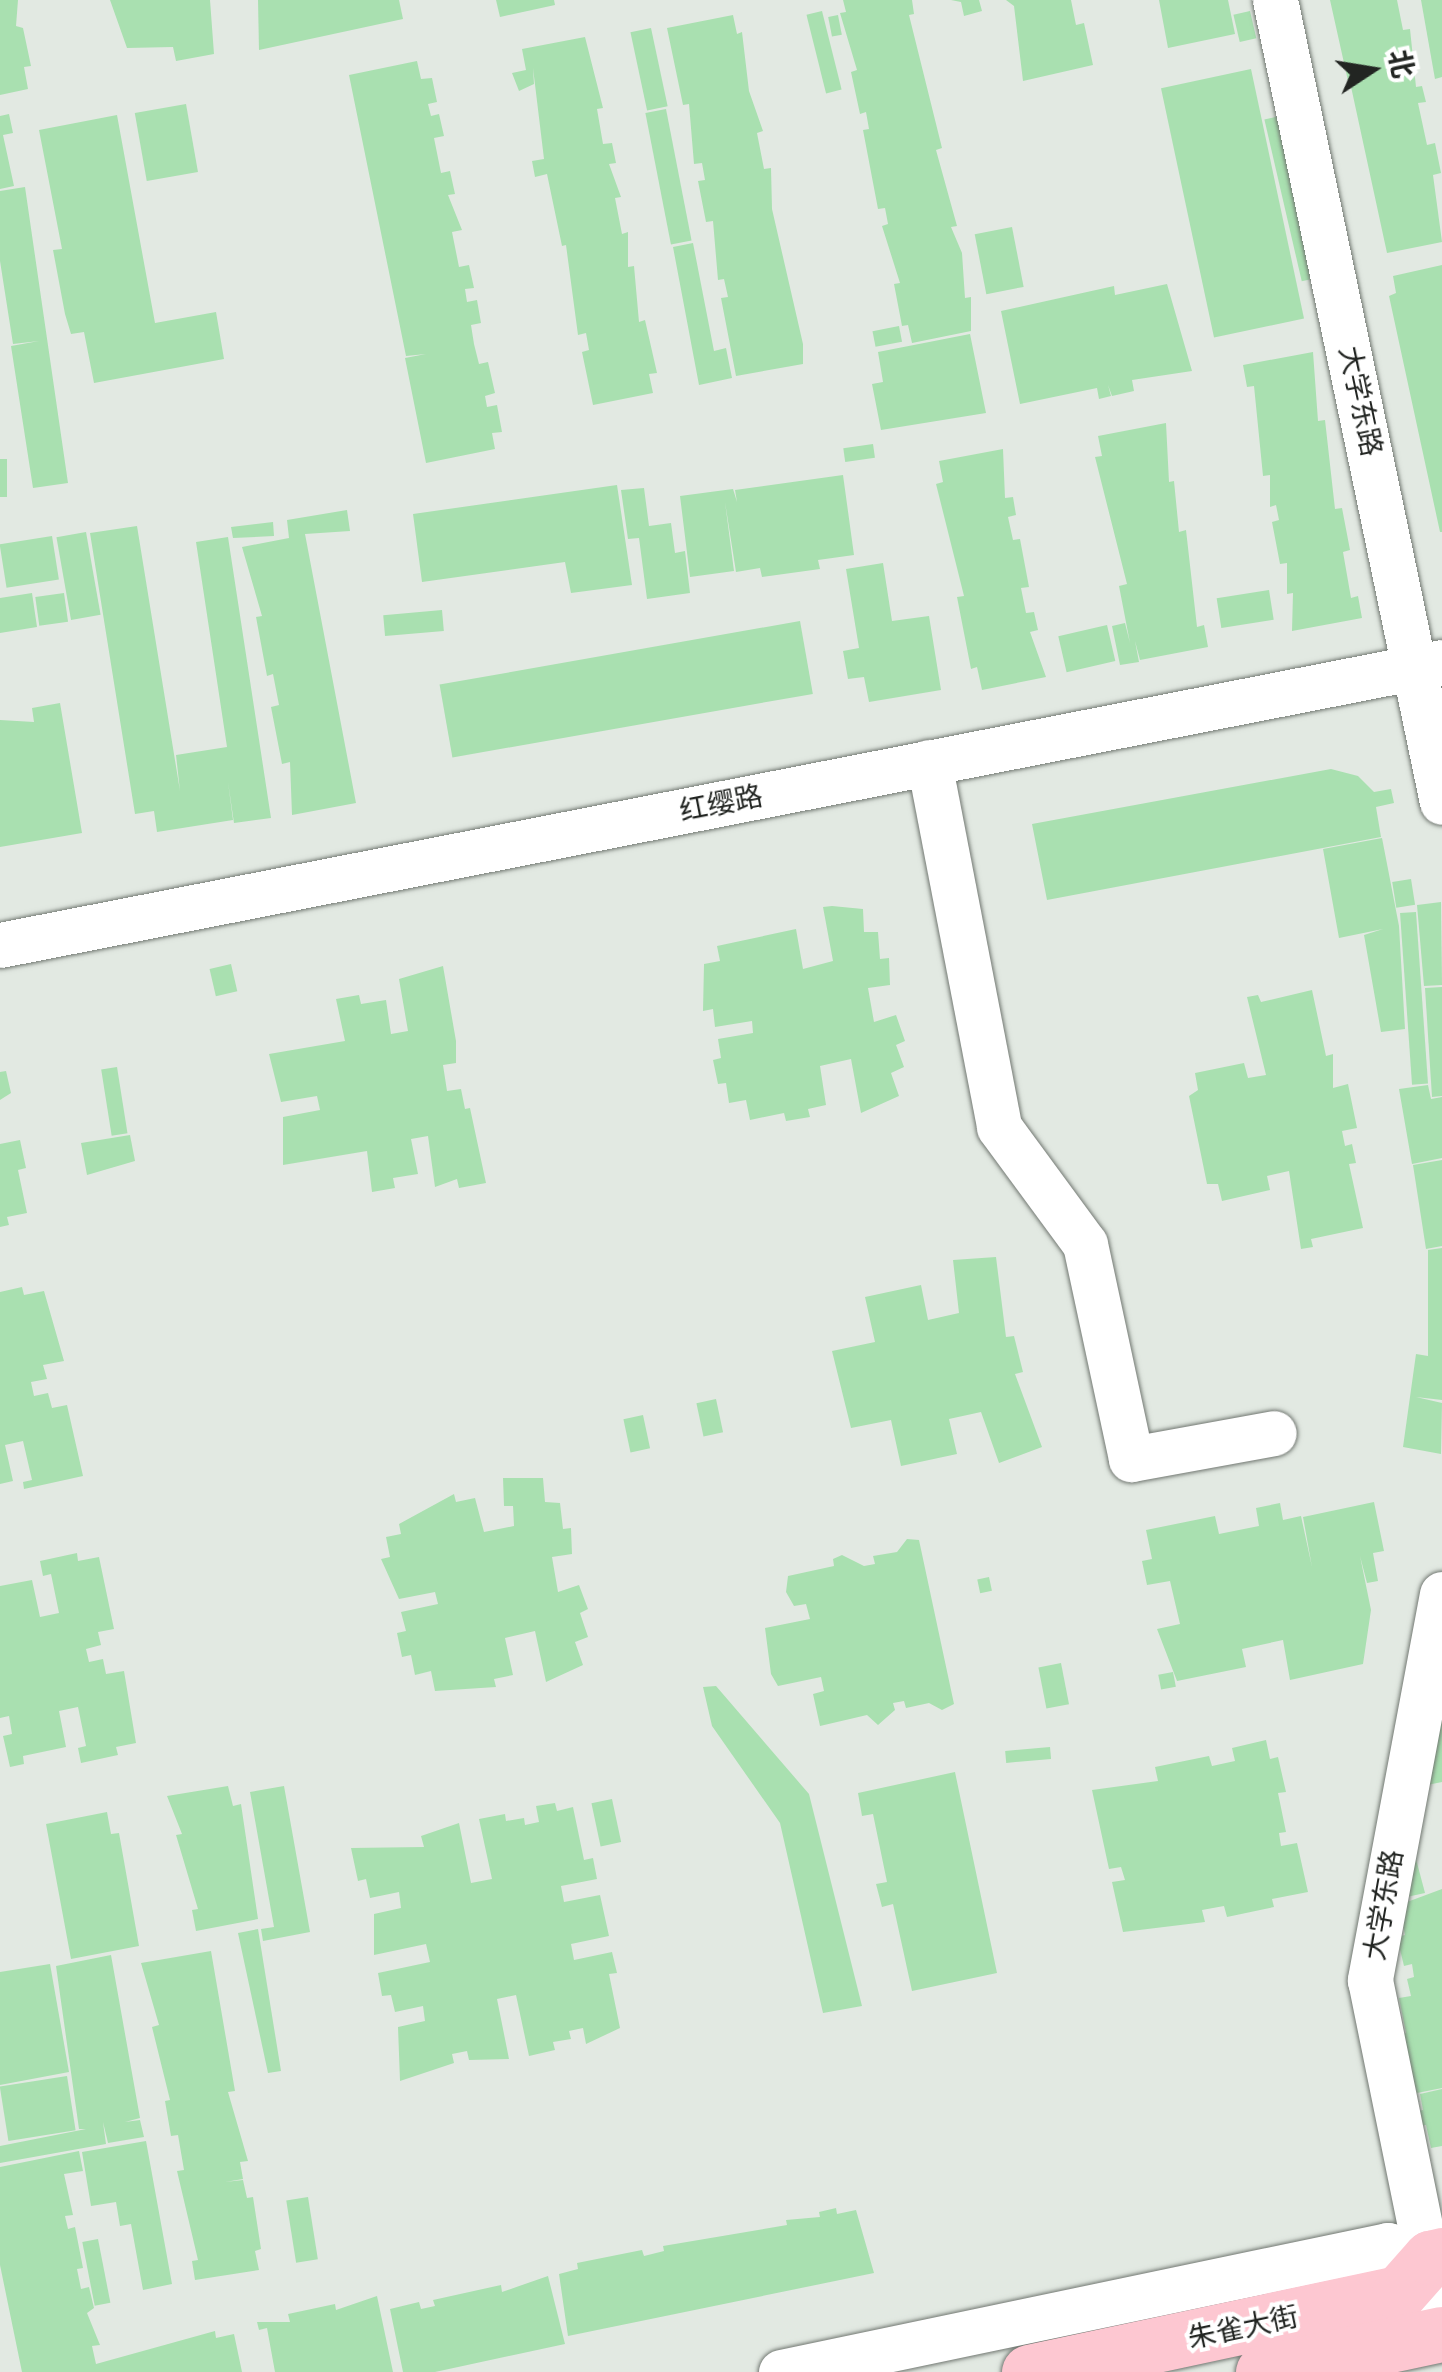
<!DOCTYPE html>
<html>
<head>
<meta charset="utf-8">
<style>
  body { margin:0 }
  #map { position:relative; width:1442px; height:2372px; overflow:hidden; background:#e2e9e2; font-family:Inter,"Noto Sans SC",sans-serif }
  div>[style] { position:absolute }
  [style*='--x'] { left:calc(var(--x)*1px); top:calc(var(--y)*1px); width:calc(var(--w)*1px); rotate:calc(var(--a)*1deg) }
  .building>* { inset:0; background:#a9e0b0; transform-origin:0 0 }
  .roads { filter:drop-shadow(0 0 2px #727872) drop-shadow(0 0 2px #727872) }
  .minor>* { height:45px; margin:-22.5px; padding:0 22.5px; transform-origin:22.5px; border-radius:22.5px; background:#fff }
  .major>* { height:55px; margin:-27.5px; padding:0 27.5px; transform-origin:27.5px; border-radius:27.5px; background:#fdc7d1 }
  span { translate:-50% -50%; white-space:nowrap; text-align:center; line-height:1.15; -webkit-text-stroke:8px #fff; paint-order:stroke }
  .street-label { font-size:28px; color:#222522 }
  .north { position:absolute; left:1322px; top:20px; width:100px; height:100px; -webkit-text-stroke:8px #fff; paint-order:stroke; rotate:78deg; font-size:28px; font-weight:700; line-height:40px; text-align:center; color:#222522 }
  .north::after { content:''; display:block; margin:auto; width:35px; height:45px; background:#222522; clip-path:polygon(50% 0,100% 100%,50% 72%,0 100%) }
</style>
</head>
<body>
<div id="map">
  <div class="building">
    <i style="clip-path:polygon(0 0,18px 0,16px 26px,23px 28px,31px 66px,24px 67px,28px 89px,0 95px)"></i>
    <i style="clip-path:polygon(110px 0,210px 0,214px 54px,176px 61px,173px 47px,127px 48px)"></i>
    <i style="clip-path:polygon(258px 0,399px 0,403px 19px,259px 50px)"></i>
    <i style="clip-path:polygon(496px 0,554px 0,555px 5px,500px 17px)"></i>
    <i style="clip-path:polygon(843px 0,912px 0,914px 14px,909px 15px,942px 148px,936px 150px,957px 226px,951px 227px,962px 253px,965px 298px,971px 297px,971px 331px,912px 343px,908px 325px,902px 326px,894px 284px,900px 283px,882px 226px,888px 224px,885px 208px,878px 209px,863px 130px,869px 129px,866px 112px,860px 114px,851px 72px,857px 70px,840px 13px,846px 12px)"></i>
    <i style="clip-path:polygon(951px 0,979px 0,982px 11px,964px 16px,961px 2px)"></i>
    <i style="clip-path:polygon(1006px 0,1071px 0,1076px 25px,1084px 23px,1093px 65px,1023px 81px,1014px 6px)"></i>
    <i style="clip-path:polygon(1159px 0,1228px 0,1235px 34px,1168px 48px)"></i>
    <i style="clip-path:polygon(1330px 0,1397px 0,1403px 30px,1410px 29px,1416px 87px,1422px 86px,1426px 102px,1418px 103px,1427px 145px,1435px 143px,1441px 173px,1433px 175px,1442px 242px,1387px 253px,1350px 82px,1368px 77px,1348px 81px)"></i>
    <i style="clip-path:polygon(1421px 0,1442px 0,1442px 77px,1435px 79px)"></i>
    <i style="left:822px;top:11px;width:81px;height:16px;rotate:76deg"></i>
    <i style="left:1250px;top:11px;width:28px;height:17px;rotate:77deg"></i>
    <i style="clip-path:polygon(733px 15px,737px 34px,742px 32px,749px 91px,763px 131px,757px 133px,764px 169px,771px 168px,772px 209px,803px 344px,803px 364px,736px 376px,721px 298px,728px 297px,724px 279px,718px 280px,713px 221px,706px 222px,698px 181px,705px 180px,702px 163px,694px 164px,689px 104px,683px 105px,667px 28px)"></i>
    <i style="left:838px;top:15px;width:20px;height:10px;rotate:79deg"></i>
    <i style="left:651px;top:28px;width:80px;height:21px;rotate:78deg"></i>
    <i style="clip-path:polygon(585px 37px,603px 108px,597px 109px,603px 144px,612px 143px,616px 163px,609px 164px,621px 197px,615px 198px,622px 234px,628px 232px,628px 267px,634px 266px,639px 322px,645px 320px,657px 373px,649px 374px,653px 393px,593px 405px,582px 352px,589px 350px,586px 333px,578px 335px,566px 245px,562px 246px,547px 174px,535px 177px,532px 161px,544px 159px,533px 68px,534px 84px,519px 91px,512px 73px,526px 70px,522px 49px)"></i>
    <i style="clip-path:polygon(417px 61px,421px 79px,432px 78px,437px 102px,428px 104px,431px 116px,439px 114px,444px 136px,434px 138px,441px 173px,450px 171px,455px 194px,448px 195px,462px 230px,452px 232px,459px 267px,469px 265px,474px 288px,465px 289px,467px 302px,477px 300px,481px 323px,471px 325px,474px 344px,479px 364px,488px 362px,495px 393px,485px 396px,487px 407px,497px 405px,502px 432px,492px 433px,495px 449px,426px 463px,405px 358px,426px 354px,406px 356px,349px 75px)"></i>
    <i style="left:1251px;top:69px;width:255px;height:92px;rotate:78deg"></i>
    <i style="left:186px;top:104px;width:69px;height:52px;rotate:80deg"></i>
    <i style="left:666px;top:109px;width:134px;height:21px;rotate:79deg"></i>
    <i style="clip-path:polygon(9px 114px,13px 133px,3px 135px,14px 186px,0 189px,0 116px)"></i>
    <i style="clip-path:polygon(117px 115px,155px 323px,216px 312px,224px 359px,94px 383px,84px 332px,71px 334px,65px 314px,53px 250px,62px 249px,39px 130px)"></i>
    <i style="left:1280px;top:116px;width:166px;height:16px;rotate:77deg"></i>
    <i style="clip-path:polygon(25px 187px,68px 483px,33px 488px,11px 346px,39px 341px,13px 344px,0 261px,0 191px)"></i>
    <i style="left:1012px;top:227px;width:61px;height:38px;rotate:79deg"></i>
    <i style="clip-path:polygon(693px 243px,714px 351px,726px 348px,732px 378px,699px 385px,673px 247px)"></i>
    <i style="clip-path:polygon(1442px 265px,1442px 532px,1440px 532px,1389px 296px,1396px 293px,1393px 276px)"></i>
    <i style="clip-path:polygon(1167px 284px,1192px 371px,1132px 380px,1134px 391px,1112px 396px,1108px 385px,1111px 396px,1099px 399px,1097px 388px,1020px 404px,1001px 311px,1114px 286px,1115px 295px)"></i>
    <i style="left:899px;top:326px;width:16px;height:27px;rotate:79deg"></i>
    <i style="clip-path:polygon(970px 334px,986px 413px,881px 430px,872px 384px,883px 382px,878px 352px)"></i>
    <i style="clip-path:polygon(1313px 352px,1318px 421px,1325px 420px,1335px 509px,1342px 508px,1350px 550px,1343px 552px,1351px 598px,1358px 596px,1362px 618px,1292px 631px,1293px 593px,1287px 594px,1287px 563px,1280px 564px,1272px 522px,1279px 520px,1276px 505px,1270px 507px,1270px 475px,1263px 476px,1254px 386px,1247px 387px,1243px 365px)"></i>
    <i style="clip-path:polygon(1166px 423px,1169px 482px,1174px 481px,1179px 532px,1186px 530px,1197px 627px,1204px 625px,1208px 647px,1140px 660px,1135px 641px,1139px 662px,1120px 665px,1112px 626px,1125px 623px,1130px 643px,1119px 586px,1127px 584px,1095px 457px,1102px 456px,1098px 436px)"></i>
    <i style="left:873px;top:444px;width:14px;height:30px;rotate:82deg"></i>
    <i style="clip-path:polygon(1003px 449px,1005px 498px,1013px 497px,1016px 515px,1008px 517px,1013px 540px,1020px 539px,1029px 587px,1021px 588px,1026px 613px,1034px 612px,1038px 630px,1030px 632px,1046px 677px,982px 690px,977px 667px,971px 669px,957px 597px,964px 596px,936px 484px,943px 482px,939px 461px)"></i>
    <i style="left:7px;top:459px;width:38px;height:7px;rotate:90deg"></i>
    <i style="clip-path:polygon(843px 475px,854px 555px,818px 560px,820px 569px,762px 577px,760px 568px,736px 572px,725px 502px,734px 571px,690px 577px,680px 496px,733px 489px,737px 502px,735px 490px)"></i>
    <i style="clip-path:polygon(617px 485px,632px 585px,571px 593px,565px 562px,422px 582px,413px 514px)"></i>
    <i style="clip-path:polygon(644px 488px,649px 526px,671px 523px,675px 553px,685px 551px,690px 593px,647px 599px,639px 538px,628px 539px,621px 490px)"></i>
    <i style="clip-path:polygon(347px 510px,350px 531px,305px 534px,356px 803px,292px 815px,290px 762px,282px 764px,271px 707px,279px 705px,273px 674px,267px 676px,256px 617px,262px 616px,242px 547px,289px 538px,287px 520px)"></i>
    <i style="clip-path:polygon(273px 522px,274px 536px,233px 538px,231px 527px)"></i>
    <i style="clip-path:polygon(137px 526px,180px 791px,176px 755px,227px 747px,196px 542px,228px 537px,271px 818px,234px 823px,228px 782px,233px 820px,157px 832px,154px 811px,135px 814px,90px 533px)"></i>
    <i style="left:86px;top:532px;width:84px;height:30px;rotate:80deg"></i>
    <i style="left:52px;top:536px;width:44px;height:53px;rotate:81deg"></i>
    <i style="clip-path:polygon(883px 563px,892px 621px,929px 616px,941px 690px,869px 702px,864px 677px,848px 679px,843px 651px,859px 648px,846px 569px)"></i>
    <i style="left:1269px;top:590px;width:30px;height:53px;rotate:81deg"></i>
    <i style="clip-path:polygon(32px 593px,37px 627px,0 633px,0 598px)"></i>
    <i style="left:64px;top:593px;width:29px;height:29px;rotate:82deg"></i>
    <i style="left:442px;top:610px;width:21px;height:59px;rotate:85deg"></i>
    <i style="left:800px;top:621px;width:74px;height:366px;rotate:80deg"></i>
    <i style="left:1107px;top:625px;width:37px;height:50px;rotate:77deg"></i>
    <i style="clip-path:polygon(60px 703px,82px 833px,0 847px,0 720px,34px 722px,32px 708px)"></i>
    <i style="clip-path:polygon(1331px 769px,1358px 776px,1374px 792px,1391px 789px,1394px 803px,1376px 807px,1381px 837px,1047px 900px,1032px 824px)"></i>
    <i style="clip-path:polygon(1382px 838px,1399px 926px,1405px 1029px,1381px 1032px,1364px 935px,1383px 929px,1339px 938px,1323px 849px)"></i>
    <i style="left:1411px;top:879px;width:26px;height:19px;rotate:81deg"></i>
    <i style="clip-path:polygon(1441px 902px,1442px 985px,1424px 986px,1417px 905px)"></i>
    <i style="clip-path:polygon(832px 906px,863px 909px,864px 932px,878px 932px,880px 959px,889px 958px,890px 985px,868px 988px,874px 1022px,896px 1015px,905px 1041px,896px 1045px,904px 1067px,891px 1073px,899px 1096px,861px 1113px,851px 1059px,820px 1066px,826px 1105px,808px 1109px,810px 1117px,786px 1121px,784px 1113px,750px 1120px,746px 1100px,729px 1103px,726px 1083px,718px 1084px,713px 1060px,721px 1058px,718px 1039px,753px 1033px,752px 1021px,715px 1027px,713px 1009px,703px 1011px,704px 964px,720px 961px,717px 946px,796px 929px,803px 969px,833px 961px,823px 907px)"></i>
    <i style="left:1416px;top:912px;width:172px;height:16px;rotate:86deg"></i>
    <i style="left:231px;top:964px;width:28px;height:22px;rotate:77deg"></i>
    <i style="clip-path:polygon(443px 966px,456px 1041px,456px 1063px,443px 1065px,447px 1091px,461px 1089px,465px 1109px,470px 1108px,486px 1183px,459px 1188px,457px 1179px,435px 1187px,428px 1136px,411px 1139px,418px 1174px,393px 1178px,395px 1188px,372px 1192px,367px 1151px,283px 1165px,283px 1117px,320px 1110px,317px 1096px,281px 1102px,269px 1054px,345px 1041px,336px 999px,359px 995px,361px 1004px,386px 1000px,391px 1034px,408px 1031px,399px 979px)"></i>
    <i style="clip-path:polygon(1442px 987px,1442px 1096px,1432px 1097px,1425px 988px)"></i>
    <i style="clip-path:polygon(1312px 990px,1326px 1056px,1333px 1054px,1333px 1088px,1348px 1084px,1357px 1128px,1342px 1131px,1345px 1146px,1352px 1144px,1356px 1163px,1349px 1164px,1363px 1228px,1311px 1239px,1313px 1247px,1301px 1249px,1289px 1171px,1267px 1176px,1270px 1190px,1222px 1201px,1218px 1184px,1207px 1184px,1189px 1096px,1198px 1090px,1195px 1073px,1244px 1063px,1248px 1078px,1266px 1075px,1247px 997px,1258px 995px,1261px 1002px)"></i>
    <i style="left:117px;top:1067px;width:67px;height:16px;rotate:81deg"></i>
    <i style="clip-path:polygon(6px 1071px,11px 1093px,0 1100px,0 1072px)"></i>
    <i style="clip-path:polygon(1428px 1085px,1431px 1099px,1442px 1097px,1442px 1158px,1412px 1164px,1399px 1089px)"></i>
    <i style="clip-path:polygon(130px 1135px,135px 1161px,87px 1175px,81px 1143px)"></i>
    <i style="clip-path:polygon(20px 1140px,26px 1168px,18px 1170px,27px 1213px,7px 1217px,9px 1225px,0 1227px,0 1144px)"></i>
    <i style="clip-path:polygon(1442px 1160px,1442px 1246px,1426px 1249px,1413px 1165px)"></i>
    <i style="clip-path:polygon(1442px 1248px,1442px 1400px,1416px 1397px,1442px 1403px,1441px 1454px,1403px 1447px,1416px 1354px,1428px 1356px,1428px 1250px)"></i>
    <i style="clip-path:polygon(996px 1257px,1006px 1337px,1014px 1336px,1023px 1372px,1015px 1374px,1042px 1447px,999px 1463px,981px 1412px,949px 1419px,957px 1454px,901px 1466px,891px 1420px,851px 1428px,832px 1351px,875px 1342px,865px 1297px,921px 1285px,928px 1320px,959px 1313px,953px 1260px)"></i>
    <i style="clip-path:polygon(22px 1287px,24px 1295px,44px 1291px,64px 1361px,43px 1365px,47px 1379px,31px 1382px,34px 1396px,48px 1393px,52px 1408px,67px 1405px,83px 1476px,24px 1489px,23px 1482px,32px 1480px,23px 1441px,5px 1445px,13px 1481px,0 1484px,0 1292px)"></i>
    <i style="left:716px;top:1399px;width:34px;height:20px;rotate:78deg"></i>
    <i style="left:643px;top:1415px;width:34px;height:20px;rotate:78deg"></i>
    <i style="clip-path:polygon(503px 1478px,543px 1478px,545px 1502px,560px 1503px,563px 1529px,571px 1528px,572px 1554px,552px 1557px,558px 1592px,579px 1585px,588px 1609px,580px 1613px,588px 1637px,575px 1642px,583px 1665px,546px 1682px,535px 1631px,505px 1638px,513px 1675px,494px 1679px,496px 1687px,435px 1691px,431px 1671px,415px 1675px,411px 1655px,402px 1657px,397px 1633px,406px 1631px,401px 1612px,438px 1604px,435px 1592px,399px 1599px,381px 1559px,390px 1557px,386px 1537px,401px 1534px,399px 1524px,454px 1494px,456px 1502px,475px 1498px,484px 1532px,514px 1526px,513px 1506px,504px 1506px)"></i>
    <i style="clip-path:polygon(1374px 1502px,1384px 1551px,1373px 1553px,1378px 1581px,1367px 1583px,1360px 1556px,1371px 1610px,1363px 1664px,1290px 1680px,1283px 1640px,1242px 1649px,1246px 1667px,1177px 1681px,1157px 1629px,1180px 1624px,1170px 1581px,1147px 1585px,1142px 1561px,1152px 1559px,1146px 1530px,1215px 1516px,1219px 1534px,1259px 1526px,1256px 1508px,1280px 1503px,1283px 1520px,1301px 1516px,1312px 1567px,1303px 1517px)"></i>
    <i style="clip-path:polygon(907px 1539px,919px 1540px,954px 1704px,942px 1710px,929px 1703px,906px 1708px,904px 1701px,893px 1703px,895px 1710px,878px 1725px,867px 1715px,820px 1726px,813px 1694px,824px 1691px,821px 1677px,778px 1686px,771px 1674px,765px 1628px,810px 1619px,806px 1604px,794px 1606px,786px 1592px,788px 1576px,834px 1566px,833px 1559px,842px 1555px,864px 1566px,875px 1564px,873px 1556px,897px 1552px)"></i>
    <i style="clip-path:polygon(77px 1553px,78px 1561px,99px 1557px,114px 1629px,98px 1632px,101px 1645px,86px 1649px,89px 1662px,103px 1659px,106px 1674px,124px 1671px,136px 1743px,116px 1747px,118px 1755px,81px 1763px,78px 1748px,86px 1746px,78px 1707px,59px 1711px,66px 1747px,23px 1756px,24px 1764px,10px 1767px,3px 1736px,12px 1734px,9px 1716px,0 1718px,0 1586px,32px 1580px,40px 1617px,59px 1613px,51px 1574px,43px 1576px,40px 1561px)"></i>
    <i style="left:989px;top:1577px;width:14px;height:12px;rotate:78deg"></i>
    <i style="left:1061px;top:1663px;width:42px;height:23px;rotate:79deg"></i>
    <i style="left:1173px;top:1672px;width:15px;height:15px;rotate:79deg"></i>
    <i style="clip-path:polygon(716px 1686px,809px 1794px,862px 2006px,823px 2013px,780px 1823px,712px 1726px,703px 1687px)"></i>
    <i style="clip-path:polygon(1442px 1714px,1442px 1782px,1427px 1785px)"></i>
    <i style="clip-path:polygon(1266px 1740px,1270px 1759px,1278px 1757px,1286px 1792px,1278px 1793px,1286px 1832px,1279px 1833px,1281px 1846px,1297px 1843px,1308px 1892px,1272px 1899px,1274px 1907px,1227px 1917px,1224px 1906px,1202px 1910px,1205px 1922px,1123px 1932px,1112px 1882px,1125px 1880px,1121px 1867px,1109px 1869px,1092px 1790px,1158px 1781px,1155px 1767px,1209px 1756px,1212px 1766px,1235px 1761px,1232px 1748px)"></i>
    <i style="left:1050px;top:1747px;width:12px;height:45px;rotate:85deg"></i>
    <i style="clip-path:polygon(955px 1772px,997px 1973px,912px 1991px,893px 1904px,882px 1907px,876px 1884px,887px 1882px,873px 1814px,862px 1816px,858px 1793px)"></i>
    <i style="clip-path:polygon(228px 1786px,233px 1806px,241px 1804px,258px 1919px,196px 1931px,192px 1910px,198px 1909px,176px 1835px,182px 1834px,167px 1796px)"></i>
    <i style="clip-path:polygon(284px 1786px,310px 1932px,263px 1941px,261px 1929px,274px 1927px,250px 1792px)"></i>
    <i style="left:612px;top:1799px;width:44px;height:21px;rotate:78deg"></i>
    <i style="clip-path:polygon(555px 1803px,557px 1811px,573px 1807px,584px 1860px,593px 1858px,597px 1879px,561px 1886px,564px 1902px,600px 1895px,609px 1936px,571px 1944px,574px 1960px,612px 1952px,617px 1973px,609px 1974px,620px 2028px,586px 2044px,583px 2028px,569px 2031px,571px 2039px,553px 2042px,555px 2050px,529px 2056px,516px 1995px,497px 1999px,509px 2059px,469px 2060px,467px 2051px,452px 2054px,454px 2063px,400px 2081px,398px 2027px,425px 2021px,423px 2006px,395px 2012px,391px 1995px,382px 1996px,378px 1973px,430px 1962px,426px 1944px,374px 1955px,374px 1914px,401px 1908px,399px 1892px,370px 1898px,366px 1879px,358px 1881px,351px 1848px,424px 1847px,421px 1836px,459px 1823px,471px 1883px,492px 1879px,479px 1819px,505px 1814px,506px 1821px,524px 1818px,525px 1825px,539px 1822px,536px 1806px)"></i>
    <i style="clip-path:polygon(107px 1812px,111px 1834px,119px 1833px,139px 1946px,71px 1959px,46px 1824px)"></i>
    <i style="clip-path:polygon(1416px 1859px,1425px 1893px,1402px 1898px,1402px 1863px)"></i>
    <i style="clip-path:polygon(1442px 1889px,1442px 2088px,1417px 2093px,1401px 2034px,1406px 2033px,1399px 1998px,1411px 1996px,1407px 1979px,1414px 1977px,1412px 1964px,1404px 1966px,1397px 1937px,1405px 1935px,1399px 1905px)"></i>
    <i style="clip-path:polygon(258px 1929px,281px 2071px,268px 2073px,238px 1933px)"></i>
    <i style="clip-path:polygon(211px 1951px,235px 2091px,228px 2092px,248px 2161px,240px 2162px,243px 2179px,225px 2182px,243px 2180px,247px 2198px,253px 2197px,261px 2249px,255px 2251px,259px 2270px,195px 2280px,192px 2261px,198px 2260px,177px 2171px,184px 2170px,178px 2135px,171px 2136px,165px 2101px,170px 2100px,152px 2027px,159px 2025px,141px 1963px)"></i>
    <i style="clip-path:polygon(111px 1955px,140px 2118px,125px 2122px,140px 2120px,144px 2137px,108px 2143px,103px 2122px,106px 2144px,0 2163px,0 2146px,86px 2129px,79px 2129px,56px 1966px)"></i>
    <i style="clip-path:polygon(50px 1964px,69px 2072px,0 2085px,0 1972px)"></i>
    <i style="left:67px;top:2076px;width:55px;height:68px;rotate:81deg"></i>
    <i style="clip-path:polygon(1442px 2089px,1442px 2146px,1431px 2148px,1426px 2125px,1417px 2126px,1414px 2112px,1423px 2110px,1420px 2094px)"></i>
    <i style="clip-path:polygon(146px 2141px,172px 2284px,143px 2290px,131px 2224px,120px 2226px,116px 2202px,91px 2206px,82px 2152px)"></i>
    <i style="clip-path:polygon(79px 2151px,83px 2171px,64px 2174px,73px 2215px,65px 2216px,68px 2229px,75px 2227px,83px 2268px,77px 2269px,81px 2289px,89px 2287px,94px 2308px,87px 2313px,100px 2345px,92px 2346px,96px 2364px,215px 2331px,216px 2338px,234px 2334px,242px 2372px,22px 2372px,0 2265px,0 2167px)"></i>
    <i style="left:308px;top:2197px;width:63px;height:22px;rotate:81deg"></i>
    <i style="clip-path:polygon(836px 2208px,837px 2214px,856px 2210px,874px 2273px,568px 2336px,559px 2274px,578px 2269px,577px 2263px,642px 2250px,644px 2256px,664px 2251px,663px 2246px,787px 2225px,786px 2220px,820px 2217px,819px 2212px)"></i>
    <i style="left:98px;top:2239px;width:65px;height:16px;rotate:79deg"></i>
    <i style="clip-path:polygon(548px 2276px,565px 2344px,435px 2372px,403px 2372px,390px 2309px,419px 2302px,421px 2309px,435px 2306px,433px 2300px,501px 2285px,502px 2292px)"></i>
    <i style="clip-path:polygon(377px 2296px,393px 2372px,275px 2372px,267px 2328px,259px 2330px,257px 2322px,290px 2322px,288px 2314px,335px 2304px,336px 2310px)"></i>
  </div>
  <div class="roads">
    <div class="minor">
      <i style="--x:1275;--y:0;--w:819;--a:78.24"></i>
      <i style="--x:929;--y:762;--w:372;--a:79.1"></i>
      <i style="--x:999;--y:1127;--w:145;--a:53.7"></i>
      <i style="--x:1085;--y:1244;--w:220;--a:77.9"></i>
      <i style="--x:1131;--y:1459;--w:145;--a:-10.3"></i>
      <i style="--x:0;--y:945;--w:1470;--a:-11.1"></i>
      <i style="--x:1442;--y:1594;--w:393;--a:100.6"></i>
      <i style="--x:1370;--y:1980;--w:360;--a:78.5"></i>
      <i style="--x:781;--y:2372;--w:620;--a:-11.82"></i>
      <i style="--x:1388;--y:2245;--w:44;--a:17.2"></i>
    </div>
    <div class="major">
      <i style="--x:1029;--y:2372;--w:378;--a:-12.1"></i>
      <i style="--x:1399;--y:2293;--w:47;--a:-48.5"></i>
      <i style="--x:1430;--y:2258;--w:12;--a:-14"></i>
      <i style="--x:1263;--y:2372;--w:183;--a:-12"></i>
    </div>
  </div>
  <div class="street-label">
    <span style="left:1361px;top:401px;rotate:78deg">大学东路</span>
    <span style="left:721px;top:803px;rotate:-11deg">红缨路</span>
    <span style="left:1383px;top:1905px;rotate:-80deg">大学东路</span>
    <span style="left:1243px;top:2327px;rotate:-12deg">朱雀大街</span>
  </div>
  <div class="north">北</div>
</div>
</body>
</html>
